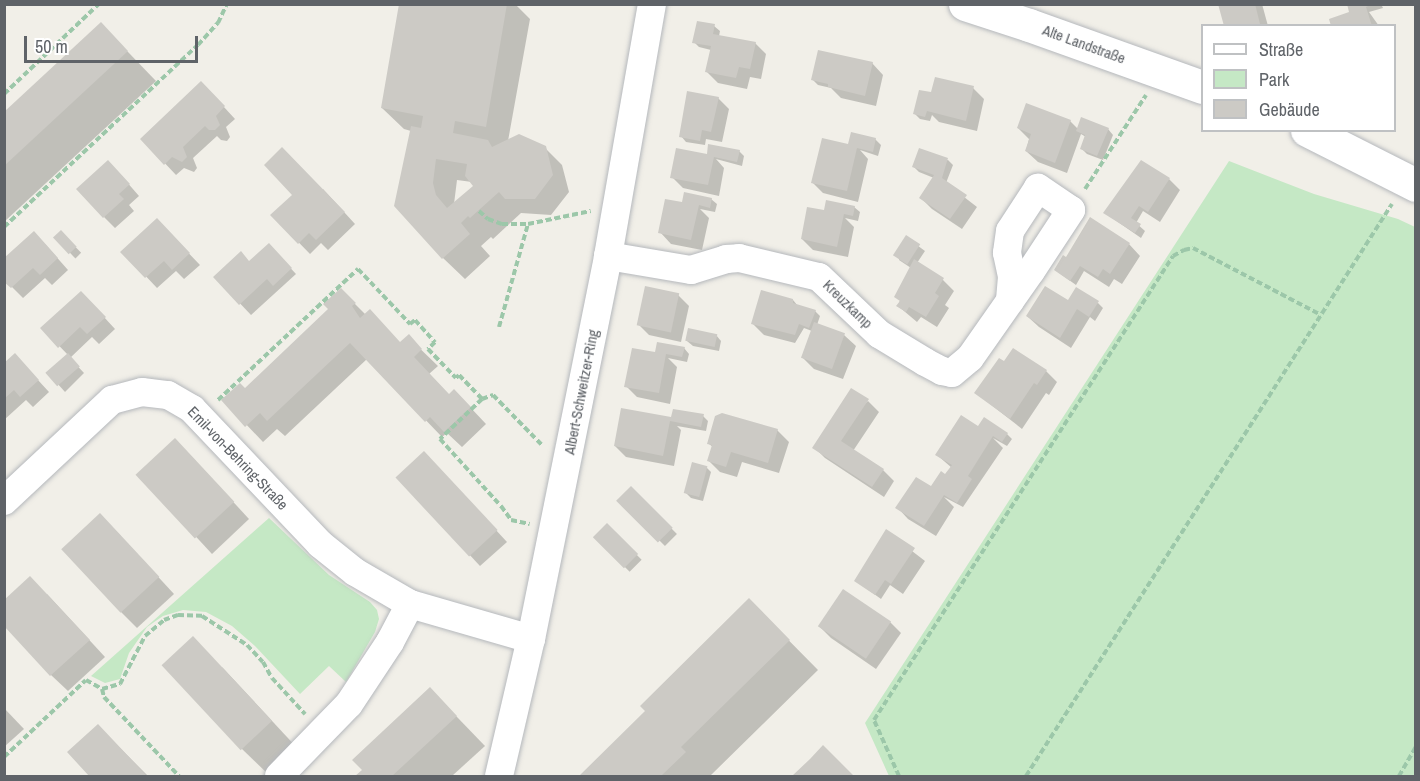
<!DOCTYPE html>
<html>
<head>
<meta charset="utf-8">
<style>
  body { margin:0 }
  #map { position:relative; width:1420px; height:781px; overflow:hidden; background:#f1efe8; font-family:"Archivo Narrow",sans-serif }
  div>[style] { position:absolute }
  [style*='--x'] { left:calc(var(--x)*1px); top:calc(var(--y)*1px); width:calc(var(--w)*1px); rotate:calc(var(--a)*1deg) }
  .green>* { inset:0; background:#c5e8c5 }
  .shadow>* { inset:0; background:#0003; transform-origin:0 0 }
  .building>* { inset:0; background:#cccac5; transform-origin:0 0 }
  .path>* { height:4px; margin-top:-2px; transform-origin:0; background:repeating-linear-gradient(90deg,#9cc7a9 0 6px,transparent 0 9px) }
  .roads { filter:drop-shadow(0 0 2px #b5b8bc) drop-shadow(0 0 2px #b5b8bc) }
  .minor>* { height:28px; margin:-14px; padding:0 14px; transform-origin:14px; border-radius:14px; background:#fff }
  .tertiary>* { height:33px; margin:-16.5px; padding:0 16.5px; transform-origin:16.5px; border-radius:16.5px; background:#fff }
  span { translate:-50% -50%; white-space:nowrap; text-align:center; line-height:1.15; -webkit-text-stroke:6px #fff; paint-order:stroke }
  .street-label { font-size:15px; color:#5f6368 }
  .frame { position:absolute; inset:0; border:6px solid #5f6368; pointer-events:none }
  .legend { position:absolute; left:1201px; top:24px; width:195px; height:108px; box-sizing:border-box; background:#fff; border:2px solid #bfc1c3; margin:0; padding:8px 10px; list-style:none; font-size:18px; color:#5f6368 }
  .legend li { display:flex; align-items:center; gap:12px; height:30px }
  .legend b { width:30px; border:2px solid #bfc1c3 }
  .scale { position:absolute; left:24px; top:36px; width:174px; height:27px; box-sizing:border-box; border:3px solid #5f6368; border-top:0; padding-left:8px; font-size:18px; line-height:21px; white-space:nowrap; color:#5f6368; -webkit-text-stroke:4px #fff; paint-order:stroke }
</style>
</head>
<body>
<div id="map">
  <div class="green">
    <i style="clip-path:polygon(1229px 161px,1314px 194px,1398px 219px,1415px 227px,1415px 776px,889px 776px,865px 723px)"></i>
    <i style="clip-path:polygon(269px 518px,329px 575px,370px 602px,377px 610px,379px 619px,375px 632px,346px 682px,329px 666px,300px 694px,255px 646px,232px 626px,206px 612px,183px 610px,163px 616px,147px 627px,129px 653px,120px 679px,105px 683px,91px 676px)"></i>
  </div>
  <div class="shadow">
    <i style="clip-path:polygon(evenodd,401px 4px,515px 4px,530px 19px,508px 141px,545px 148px,562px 165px,569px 192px,551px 215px,521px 213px,493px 239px,491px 237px,481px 246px,490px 256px,465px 279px,443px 258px,411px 131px,404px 129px,382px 108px,401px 4px,457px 180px,472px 182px,475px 186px,454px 204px,457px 180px)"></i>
    <i style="clip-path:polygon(1220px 4px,1262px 4px,1268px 26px,1226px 26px)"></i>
    <i style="clip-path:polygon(1349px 4px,1381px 4px,1383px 8px,1369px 12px,1379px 26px,1332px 26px,1352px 13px)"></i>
    <i style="clip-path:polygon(101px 24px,156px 81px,4px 222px,4px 114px)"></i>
    <i style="clip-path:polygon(714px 26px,720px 31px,719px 36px,755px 43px,766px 54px,761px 79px,750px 77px,747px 89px,718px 83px,707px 72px,711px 50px,699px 47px,694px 42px)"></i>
    <i style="clip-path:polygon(872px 63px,883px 75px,876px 106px,841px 98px,831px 88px,818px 85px,813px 80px)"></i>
    <i style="clip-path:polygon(973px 88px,984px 99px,977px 131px,939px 122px,932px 115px,930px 121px,920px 119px,915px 114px,930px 94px)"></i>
    <i style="clip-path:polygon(212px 94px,235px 119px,226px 127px,230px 137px,227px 141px,221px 140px,217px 136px,193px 158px,197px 168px,194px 172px,184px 168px,176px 175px,142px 139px)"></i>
    <i style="clip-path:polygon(718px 98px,729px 109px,722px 142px,706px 139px,705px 145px,686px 142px,681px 136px)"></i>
    <i style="clip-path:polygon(1070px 121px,1078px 129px,1108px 129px,1113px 135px,1103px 160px,1087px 154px,1082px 149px,1086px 137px,1081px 134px,1067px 173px,1038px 162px,1026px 151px,1029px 139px,1018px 128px)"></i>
    <i style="clip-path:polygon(875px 139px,881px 145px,878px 156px,860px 150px,868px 159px,858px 202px,823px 193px,812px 182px,849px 146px)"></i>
    <i style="clip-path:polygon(739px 151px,744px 156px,742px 166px,716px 159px,724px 168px,719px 196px,683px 188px,672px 177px,708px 155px)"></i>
    <i style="clip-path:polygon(948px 160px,953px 165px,946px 183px,977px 207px,962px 229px,932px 209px,921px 198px,934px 178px,919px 172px,914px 167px)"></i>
    <i style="clip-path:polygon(119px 173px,139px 196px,129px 205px,134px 211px,115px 228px,104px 217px)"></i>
    <i style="clip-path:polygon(1169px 179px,1180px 190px,1160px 222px,1143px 211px,1136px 223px,1145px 231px,1141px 238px,1105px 213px)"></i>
    <i style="clip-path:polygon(323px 189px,355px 224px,328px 250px,321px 243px,310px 254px,272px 215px)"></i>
    <i style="clip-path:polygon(711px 199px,717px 204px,715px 212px,700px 209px,709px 218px,702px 250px,671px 244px,660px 232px,683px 204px)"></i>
    <i style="clip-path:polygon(854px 207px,860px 212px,858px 221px,845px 218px,854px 227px,848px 257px,813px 250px,802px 239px,829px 213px)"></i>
    <i style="clip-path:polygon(1090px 219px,1129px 244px,1140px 256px,1122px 284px,1114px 279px,1109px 287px,1084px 271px,1076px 285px,1055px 270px,1066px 259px)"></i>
    <i style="clip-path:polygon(157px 220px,200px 265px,184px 279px,176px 271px,157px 288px,123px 252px)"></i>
    <i style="left:61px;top:232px;width:29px;height:8px;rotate:46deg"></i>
    <i style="clip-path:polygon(906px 237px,925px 251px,917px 263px,943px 280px,954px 291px,945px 305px,949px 308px,937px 327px,921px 317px,917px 322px,898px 306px,911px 268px,899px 260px)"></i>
    <i style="clip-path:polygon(45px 244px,68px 270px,52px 285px,45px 278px,23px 298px,4px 279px)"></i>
    <i style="clip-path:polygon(269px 245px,296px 274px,251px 315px,215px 277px,250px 262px)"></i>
    <i style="clip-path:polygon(341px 290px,366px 315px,401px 344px,408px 337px,438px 366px,429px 374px,449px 395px,470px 407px,486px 424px,462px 447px,447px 433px,442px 437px,367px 359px,285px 436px,277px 429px,263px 442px,223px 400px,245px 390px,330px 309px)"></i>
    <i style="clip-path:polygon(678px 295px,689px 306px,681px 342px,649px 335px,638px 324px)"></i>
    <i style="clip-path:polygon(793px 300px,798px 306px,815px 311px,820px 316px,817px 325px,844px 335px,856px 346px,843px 379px,814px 369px,803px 358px,812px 331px,804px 328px,795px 343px,764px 335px,753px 324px)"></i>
    <i style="clip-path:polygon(1098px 303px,1103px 308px,1095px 321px,1090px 317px,1071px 348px,1039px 327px,1027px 316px)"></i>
    <i style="clip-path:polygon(92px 304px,115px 329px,99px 344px,92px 337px,70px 358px,84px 373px,65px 392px,48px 373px,68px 355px,42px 328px)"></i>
    <i style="clip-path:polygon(716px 335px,721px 341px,719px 351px,693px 346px,687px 341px)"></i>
    <i style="clip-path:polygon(684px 348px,689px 354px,687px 362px,668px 358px,677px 367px,670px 404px,637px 397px,626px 386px,656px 354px)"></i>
    <i style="clip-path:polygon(1005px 363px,1046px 371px,1057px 382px,1049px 395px,1046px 393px,1022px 429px,976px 393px)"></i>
    <i style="clip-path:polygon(4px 365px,26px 367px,49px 392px,33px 407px,26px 400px,4px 420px)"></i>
    <i style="clip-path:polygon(868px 401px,879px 412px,853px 451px,883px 470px,894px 481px,884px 497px,825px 458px,814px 447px)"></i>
    <i style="clip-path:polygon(703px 416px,708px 421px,706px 431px,677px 426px,681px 430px,674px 466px,626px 457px,615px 446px,670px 419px)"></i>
    <i style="clip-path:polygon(979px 428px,1007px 434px,1012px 439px,1007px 446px,993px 438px,1003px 448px,963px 507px,944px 497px,954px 507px,936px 536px,908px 519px,897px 507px,937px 492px,952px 468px,937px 455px)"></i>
    <i style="clip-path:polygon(777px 430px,789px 442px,779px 473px,742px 462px,737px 477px,720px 472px,708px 460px,713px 447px,709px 444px)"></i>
    <i style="clip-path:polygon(191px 456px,249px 519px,212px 554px,138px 474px)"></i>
    <i style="clip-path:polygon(435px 464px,507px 542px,480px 566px,397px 477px)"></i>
    <i style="clip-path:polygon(706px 467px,711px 472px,703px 501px,691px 498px,685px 492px)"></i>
    <i style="left:631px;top:488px;width:65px;height:17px;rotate:45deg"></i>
    <i style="left:607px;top:525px;width:49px;height:17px;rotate:45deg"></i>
    <i style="clip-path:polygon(116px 531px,174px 594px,137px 628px,121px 612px)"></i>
    <i style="clip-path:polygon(886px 531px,925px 561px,903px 594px,890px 585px,881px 599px,856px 581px)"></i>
    <i style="clip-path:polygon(47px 594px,105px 657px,68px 691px,51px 675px)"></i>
    <i style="clip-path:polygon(749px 600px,818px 670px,710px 776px,581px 776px,647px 711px)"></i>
    <i style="clip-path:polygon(890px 622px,901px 633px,876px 669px,831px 638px,820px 627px)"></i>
    <i style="clip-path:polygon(222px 667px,300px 751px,270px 776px,242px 749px)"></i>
    <i style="clip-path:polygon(430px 689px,485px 746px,452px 776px,358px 776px)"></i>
    <i style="clip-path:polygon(4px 708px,24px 729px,4px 747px)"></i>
    <i style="clip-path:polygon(98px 726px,148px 776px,91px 776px,69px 752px)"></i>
    <i style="clip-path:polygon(823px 748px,852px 776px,794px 776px)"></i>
  </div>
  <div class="building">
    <i style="clip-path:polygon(evenodd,399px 4px,507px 4px,486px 127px,455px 121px,453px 133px,488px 140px,492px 147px,519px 134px,546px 146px,553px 175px,535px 199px,505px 199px,499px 192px,470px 218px,468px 216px,461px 223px,470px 234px,442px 259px,394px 206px,411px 126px,421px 128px,423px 116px,381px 108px,399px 4px,436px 159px,467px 164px,465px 176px,473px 186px,447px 208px,436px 195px,433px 183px,436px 159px)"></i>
    <i style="clip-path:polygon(1218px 4px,1255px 4px,1260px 24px,1224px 26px)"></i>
    <i style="clip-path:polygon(1347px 4px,1372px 4px,1366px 7px,1372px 26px,1331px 26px,1329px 19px,1349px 12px)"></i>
    <i style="clip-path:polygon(697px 21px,715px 24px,713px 34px,756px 42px,750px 69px,739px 67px,736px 78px,705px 72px,711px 46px,692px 43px)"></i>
    <i style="clip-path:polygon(101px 22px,128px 51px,4px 166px,4px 112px)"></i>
    <i style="clip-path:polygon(818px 50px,873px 62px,865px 96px,828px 87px,828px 84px,811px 80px)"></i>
    <i style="clip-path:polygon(935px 77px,974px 86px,966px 121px,927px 111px,925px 117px,913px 114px,919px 90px,931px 92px)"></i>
    <i style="clip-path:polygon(201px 81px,225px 106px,216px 116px,220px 125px,215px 130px,209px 130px,205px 126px,183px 147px,187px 157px,182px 162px,172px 157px,164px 165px,140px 139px)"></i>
    <i style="clip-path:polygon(687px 91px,719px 97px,711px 132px,702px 130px,700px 141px,679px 137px)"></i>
    <i style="clip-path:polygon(1026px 103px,1071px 120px,1055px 163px,1025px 151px,1031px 134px,1017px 128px)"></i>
    <i style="clip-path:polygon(1081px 117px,1109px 128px,1097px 156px,1080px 149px,1085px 135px,1076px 131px)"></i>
    <i style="clip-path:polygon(851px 132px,876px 138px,873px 152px,857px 148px,847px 191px,811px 183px,822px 138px,848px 144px)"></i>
    <i style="clip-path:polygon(708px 144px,740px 150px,737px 162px,714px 157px,708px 185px,670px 178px,676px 148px,707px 154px)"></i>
    <i style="clip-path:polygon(282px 147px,345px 212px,316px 240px,309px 233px,298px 244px,270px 215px,292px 195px,264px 165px)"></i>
    <i style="clip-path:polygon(919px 148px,948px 158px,942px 178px,967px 195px,950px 219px,919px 198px,934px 175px,912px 167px)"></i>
    <i style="clip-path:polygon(108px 160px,130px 184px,119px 194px,124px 199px,103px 218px,76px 189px)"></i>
    <i style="clip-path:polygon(1141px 160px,1170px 178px,1148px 212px,1139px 206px,1131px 218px,1141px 224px,1135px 233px,1103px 213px)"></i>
    <i style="clip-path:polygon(684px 192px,712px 198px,710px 208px,699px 205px,691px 240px,658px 233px,665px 199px,682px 202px)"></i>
    <i style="clip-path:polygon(826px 200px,855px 206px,853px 216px,844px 214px,837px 247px,801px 239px,807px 207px,824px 210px)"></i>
    <i style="clip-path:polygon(1090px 217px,1130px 243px,1110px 274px,1103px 269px,1098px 277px,1080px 266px,1070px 281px,1054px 270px,1063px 255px,1066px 257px)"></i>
    <i style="clip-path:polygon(157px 218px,190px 253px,172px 270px,164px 261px,145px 278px,120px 252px)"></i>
    <i style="left:61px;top:230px;width:23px;height:11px;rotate:47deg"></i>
    <i style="clip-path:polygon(34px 231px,58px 258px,40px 275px,33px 268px,11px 288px,4px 282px,4px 258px)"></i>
    <i style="left:906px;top:235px;width:17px;height:24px;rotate:33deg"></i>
    <i style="clip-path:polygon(269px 243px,292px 268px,273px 286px,267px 279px,239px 305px,213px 277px,241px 251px,249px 261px)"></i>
    <i style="clip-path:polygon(914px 259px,944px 278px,935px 293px,939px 296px,926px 317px,909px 307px,906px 312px,896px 306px,900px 301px,894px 297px)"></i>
    <i style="left:645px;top:286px;width:35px;height:40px;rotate:12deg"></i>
    <i style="clip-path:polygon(1045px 286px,1068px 300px,1076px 287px,1099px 301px,1089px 317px,1077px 309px,1060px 338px,1026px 316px)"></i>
    <i style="clip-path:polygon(341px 288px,356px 303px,352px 306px,360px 318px,370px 309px,400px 342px,409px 334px,422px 349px,414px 357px,449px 394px,454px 389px,471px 407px,444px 432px,430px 417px,425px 422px,350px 343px,267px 421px,260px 413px,245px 427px,221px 400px,240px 383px,245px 388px,328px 309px,323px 304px)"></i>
    <i style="clip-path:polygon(761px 290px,793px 299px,793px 303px,816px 310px,809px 328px,799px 324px,795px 335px,751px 324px)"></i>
    <i style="clip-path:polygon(81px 291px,106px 317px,87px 334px,80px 327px,58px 348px,40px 328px)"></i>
    <i style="left:814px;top:322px;width:33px;height:38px;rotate:20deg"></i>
    <i style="left:688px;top:328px;width:30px;height:13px;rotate:12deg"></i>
    <i style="clip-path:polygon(657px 342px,685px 347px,682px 357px,666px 354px,659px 393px,624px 387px,632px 348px,655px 352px)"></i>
    <i style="clip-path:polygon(1013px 348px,1047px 370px,1037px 385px,1034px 383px,1010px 419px,974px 393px,999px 358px,1004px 361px)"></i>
    <i style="clip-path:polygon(15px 353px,39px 380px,20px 397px,14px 390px,4px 399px,4px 363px)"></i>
    <i style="left:68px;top:353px;width:18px;height:30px;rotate:49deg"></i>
    <i style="clip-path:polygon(851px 388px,869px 399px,841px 441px,884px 469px,872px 487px,812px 448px)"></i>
    <i style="clip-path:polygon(621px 408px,671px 417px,673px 409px,704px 414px,701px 427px,670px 421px,663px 456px,614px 446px)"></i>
    <i style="clip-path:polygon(722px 413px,778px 429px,768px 463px,731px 452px,726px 467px,707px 461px,712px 445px,707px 444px,715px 416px)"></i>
    <i style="clip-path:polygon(961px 415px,978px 426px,984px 417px,1008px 433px,1002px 442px,993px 436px,968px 476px,972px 479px,957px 503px,944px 495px,924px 526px,895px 508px,916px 477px,931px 486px,941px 471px,945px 474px,952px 465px,935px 455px)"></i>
    <i style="left:175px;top:438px;width:87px;height:54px;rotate:47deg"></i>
    <i style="left:424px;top:451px;width:108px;height:39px;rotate:47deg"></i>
    <i style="left:692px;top:462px;width:16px;height:32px;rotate:15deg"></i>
    <i style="left:631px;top:486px;width:59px;height:21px;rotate:45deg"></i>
    <i style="left:100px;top:513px;width:87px;height:53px;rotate:47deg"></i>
    <i style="left:607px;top:523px;width:44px;height:20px;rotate:45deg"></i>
    <i style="clip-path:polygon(886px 529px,915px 548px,891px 584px,885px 580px,875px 595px,854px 581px)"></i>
    <i style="clip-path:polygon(30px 576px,90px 640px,50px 676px,4px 626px,4px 600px)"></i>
    <i style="left:843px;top:589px;width:58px;height:45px;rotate:34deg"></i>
    <i style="clip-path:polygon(749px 598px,790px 640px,681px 747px,686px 752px,661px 776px,579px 776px,645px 711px,640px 706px)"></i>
    <i style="left:193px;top:636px;width:116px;height:43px;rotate:47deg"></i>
    <i style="clip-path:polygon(430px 687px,457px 716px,392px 776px,355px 776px,362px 770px,352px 760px)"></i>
    <i style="clip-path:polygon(98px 724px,114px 741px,147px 776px,89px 776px,67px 752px)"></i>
    <i style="clip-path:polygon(823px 745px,854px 776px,792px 776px,810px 759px)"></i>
  </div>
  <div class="path">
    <i style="--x:4;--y:94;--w:131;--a:-43.5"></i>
    <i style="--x:1085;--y:189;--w:112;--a:-57"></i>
    <i style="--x:479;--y:211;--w:12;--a:42"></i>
    <i style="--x:488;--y:219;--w:15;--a:20"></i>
    <i style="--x:502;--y:224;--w:26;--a:0"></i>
    <i style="--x:528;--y:224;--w:64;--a:-11.7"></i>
    <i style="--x:4;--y:227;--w:266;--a:-43.2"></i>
    <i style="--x:198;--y:45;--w:30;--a:-48"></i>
    <i style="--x:218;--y:23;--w:21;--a:-65"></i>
    <i style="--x:499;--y:327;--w:107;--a:-74.3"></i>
    <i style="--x:482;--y:399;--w:12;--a:-20"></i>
    <i style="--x:493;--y:395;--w:71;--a:45.6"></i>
    <i style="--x:218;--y:400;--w:192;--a:-43.1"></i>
    <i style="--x:358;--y:269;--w:76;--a:46.6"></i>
    <i style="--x:410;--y:324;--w:6;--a:-39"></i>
    <i style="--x:415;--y:320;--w:30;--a:48"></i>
    <i style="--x:435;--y:342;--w:10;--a:135"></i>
    <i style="--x:428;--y:349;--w:40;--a:46"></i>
    <i style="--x:456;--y:378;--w:4;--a:-45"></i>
    <i style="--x:459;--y:375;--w:33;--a:46"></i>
    <i style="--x:482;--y:399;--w:58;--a:136.4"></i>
    <i style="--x:440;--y:439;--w:91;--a:47.7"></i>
    <i style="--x:501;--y:506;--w:17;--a:54"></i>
    <i style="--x:511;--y:520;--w:19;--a:12"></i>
    <i style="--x:102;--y:689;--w:8;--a:76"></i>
    <i style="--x:104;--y:697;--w:109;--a:46.5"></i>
    <i style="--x:4;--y:757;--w:112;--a:-43.2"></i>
    <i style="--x:86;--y:680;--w:18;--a:29"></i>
    <i style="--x:102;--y:689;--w:19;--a:-16"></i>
    <i style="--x:120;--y:684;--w:54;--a:-62.5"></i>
    <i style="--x:145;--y:636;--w:25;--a:-40"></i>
    <i style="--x:164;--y:620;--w:15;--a:-20"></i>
    <i style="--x:178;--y:615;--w:24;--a:2"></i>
    <i style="--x:202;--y:616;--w:54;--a:32.8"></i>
    <i style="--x:247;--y:645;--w:23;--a:47"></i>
    <i style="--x:263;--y:662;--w:18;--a:61"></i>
    <i style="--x:272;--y:678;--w:49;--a:47.5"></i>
    <i style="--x:899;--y:776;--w:61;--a:-114.1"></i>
    <i style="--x:874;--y:720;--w:552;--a:-57.2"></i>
    <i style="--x:1173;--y:256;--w:13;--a:-29"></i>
    <i style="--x:1184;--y:250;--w:9;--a:-13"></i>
    <i style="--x:1193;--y:248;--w:144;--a:27.6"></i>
    <i style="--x:1026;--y:776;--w:679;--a:-57.39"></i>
    <i style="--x:1399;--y:776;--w:34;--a:-60"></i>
  </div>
  <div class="roads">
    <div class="minor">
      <i style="--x:608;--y:256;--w:84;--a:9.6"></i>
      <i style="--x:691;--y:270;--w:37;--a:-17"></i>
      <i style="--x:726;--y:259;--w:13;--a:-4"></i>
      <i style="--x:739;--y:258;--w:82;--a:13.4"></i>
      <i style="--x:819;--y:277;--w:83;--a:43.5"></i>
      <i style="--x:879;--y:334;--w:54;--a:31.3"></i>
      <i style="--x:925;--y:362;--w:19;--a:28"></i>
      <i style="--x:942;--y:371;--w:10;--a:11"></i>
      <i style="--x:952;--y:373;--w:23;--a:-40"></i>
      <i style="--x:970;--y:358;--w:106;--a:-55"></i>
      <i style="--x:1031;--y:271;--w:73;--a:-56.7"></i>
      <i style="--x:1071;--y:210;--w:40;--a:-146"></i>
      <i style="--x:1038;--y:188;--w:51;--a:123.1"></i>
      <i style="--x:1010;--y:231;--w:22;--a:98"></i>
      <i style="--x:1007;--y:253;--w:25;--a:78"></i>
      <i style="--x:1012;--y:277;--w:24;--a:95"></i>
      <i style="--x:4;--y:501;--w:148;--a:-43.1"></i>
      <i style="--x:112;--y:400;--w:31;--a:-15"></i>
      <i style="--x:142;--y:392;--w:26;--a:7"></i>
      <i style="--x:168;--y:395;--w:28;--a:30"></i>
      <i style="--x:192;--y:409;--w:186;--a:46.5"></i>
      <i style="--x:320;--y:544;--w:45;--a:38.7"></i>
      <i style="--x:355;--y:572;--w:64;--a:30.2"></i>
      <i style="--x:410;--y:604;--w:126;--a:16.1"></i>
      <i style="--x:279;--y:776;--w:100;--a:-45.8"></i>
      <i style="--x:349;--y:704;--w:74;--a:-56.5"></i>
      <i style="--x:390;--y:642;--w:43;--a:-62.2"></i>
      <i style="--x:499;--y:776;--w:141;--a:-76.9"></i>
      <i style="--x:531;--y:639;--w:391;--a:-78.6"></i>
      <i style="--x:608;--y:256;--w:256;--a:-80.1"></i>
    </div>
    <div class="tertiary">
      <i style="--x:965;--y:4;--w:67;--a:18.2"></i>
      <i style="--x:1029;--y:25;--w:184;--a:19.7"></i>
      <i style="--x:1307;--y:130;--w:122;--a:26.8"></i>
    </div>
  </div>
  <div class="street-label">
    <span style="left:1084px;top:44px;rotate:20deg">Alte Landstraße</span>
    <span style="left:848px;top:304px;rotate:44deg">Kreuzkamp</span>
    <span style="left:581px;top:392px;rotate:-79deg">Albert-Schweitzer-Ring</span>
    <span style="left:238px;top:458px;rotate:46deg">Emil-von-Behring-Straße</span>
  </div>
  <div class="frame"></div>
  <ul class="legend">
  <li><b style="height:8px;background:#fff"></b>Straße</li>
  <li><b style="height:16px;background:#c5e8c5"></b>Park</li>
  <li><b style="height:16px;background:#cccac5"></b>Gebäude</li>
  </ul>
  <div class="scale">50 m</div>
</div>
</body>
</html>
